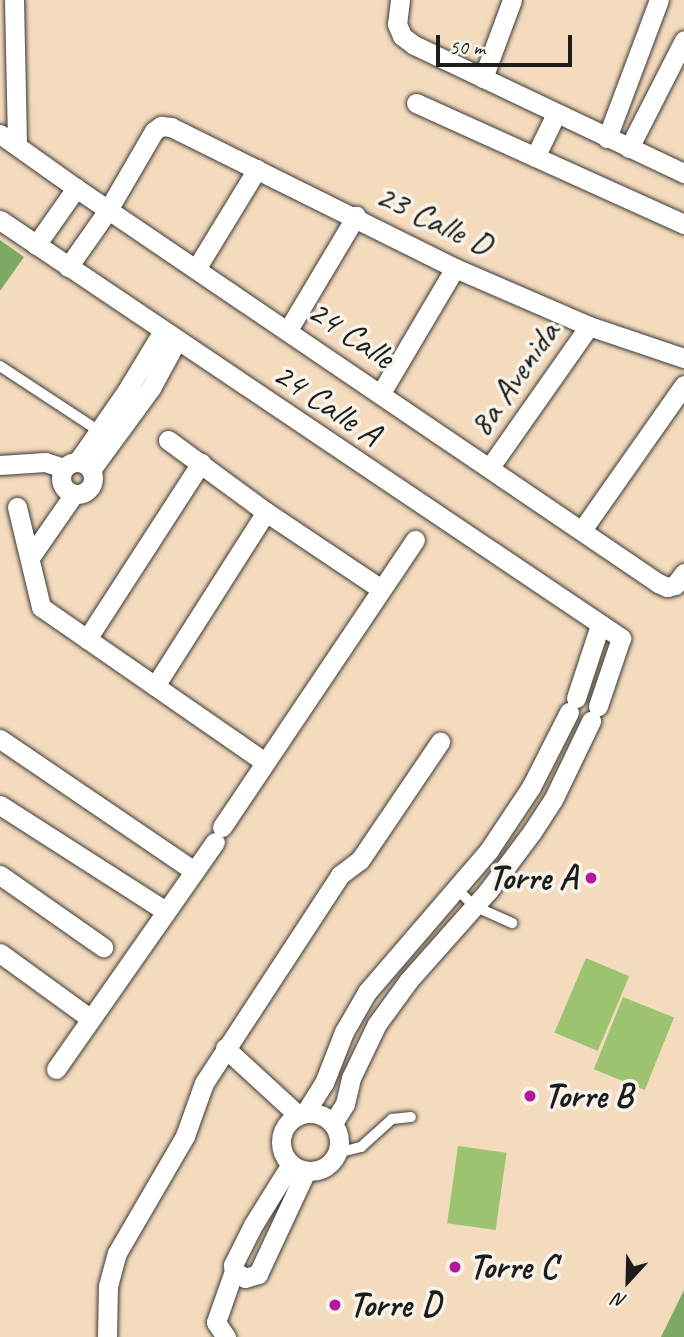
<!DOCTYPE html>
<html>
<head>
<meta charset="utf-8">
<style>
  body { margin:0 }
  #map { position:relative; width:684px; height:1337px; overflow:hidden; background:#f4dbbe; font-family:Caveat,sans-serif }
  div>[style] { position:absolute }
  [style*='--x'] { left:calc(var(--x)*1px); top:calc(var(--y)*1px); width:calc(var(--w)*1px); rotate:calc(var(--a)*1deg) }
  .green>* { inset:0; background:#9cc470; transform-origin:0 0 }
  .forest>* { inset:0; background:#7daa62 }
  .roads { filter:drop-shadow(0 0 2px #3c3934) drop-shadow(0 0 2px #3c3934) }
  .service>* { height:10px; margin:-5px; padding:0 5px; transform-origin:5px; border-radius:5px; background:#fff }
  .minor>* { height:19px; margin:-9.5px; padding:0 9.5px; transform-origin:9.5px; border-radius:9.5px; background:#fff }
  .minor>.ring { margin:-9.5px; padding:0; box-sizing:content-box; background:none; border:19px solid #fff; border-radius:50% }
  .dots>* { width:19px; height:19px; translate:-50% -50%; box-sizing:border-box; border:4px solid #f7f3e8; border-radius:50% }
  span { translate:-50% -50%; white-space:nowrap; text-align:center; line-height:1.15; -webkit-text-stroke:7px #f7f3e8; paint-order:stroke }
  .street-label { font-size:35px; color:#1c1c1c }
  .poi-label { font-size:35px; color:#1c1c1c; font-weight:700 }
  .right { translate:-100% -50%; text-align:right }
  .left { translate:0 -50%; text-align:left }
  .north { position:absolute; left:593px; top:1246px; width:70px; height:70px; -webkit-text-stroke:5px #f7f3e8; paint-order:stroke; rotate:202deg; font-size:19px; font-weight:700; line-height:28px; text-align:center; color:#1c1c1c }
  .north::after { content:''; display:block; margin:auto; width:24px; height:32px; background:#1c1c1c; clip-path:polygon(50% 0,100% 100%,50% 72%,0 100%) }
  .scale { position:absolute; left:436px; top:35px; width:136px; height:32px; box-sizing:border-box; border:4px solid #1c1c1c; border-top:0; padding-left:9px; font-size:21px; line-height:24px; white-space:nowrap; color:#1c1c1c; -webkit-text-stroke:5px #f7f3e8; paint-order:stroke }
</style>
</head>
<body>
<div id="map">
  <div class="green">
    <i style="left:586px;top:958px;width:47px;height:81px;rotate:23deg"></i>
    <i style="left:623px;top:997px;width:55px;height:78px;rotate:22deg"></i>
    <i style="left:458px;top:1146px;width:49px;height:78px;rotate:8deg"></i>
  </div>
  <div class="forest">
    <i style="clip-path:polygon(0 240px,24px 257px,0 291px)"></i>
    <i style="clip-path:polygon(684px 1290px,684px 1337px,661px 1337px)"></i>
  </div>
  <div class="roads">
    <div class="service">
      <i style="--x:0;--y:366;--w:118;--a:33.3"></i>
      <i style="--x:457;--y:889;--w:24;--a:45"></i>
      <i style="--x:474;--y:906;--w:42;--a:24.1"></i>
      <i style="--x:337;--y:1153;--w:25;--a:-14"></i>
      <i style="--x:361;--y:1147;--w:42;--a:-42.1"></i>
      <i style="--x:392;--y:1119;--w:19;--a:-6"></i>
    </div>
    <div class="minor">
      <i style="--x:14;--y:0;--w:145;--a:88.8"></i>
      <i style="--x:400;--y:0;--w:24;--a:97"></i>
      <i style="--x:397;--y:24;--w:13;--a:67"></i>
      <i style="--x:402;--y:36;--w:15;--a:37"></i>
      <i style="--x:414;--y:45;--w:299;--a:25.4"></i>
      <i style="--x:483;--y:78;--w:83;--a:-69.6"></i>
      <i style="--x:416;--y:103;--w:294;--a:24.3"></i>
      <i style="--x:0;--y:134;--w:93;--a:35.4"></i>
      <i style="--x:76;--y:188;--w:703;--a:34.16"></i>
      <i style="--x:658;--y:583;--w:10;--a:24"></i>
      <i style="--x:667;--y:587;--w:8;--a:-14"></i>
      <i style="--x:675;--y:585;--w:15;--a:-53"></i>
      <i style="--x:607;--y:138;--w:147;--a:-69.4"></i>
      <i style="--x:629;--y:148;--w:121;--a:-63"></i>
      <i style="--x:535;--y:157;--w:48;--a:-64"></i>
      <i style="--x:0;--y:220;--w:749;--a:33.94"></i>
      <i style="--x:621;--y:638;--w:72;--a:108.7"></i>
      <i style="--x:36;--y:245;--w:70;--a:-54.9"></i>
      <i style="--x:68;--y:267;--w:70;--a:-54.9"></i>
      <i style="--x:108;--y:210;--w:91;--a:-59.8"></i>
      <i style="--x:154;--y:131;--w:9;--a:-36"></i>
      <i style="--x:161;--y:126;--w:10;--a:6"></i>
      <i style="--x:171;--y:127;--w:317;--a:26.4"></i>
      <i style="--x:455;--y:268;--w:146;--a:23.4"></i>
      <i style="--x:589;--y:326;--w:100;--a:18.6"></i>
      <i style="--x:196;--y:269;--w:117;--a:-58.6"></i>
      <i style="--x:288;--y:330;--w:133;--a:-59.2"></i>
      <i style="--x:381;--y:393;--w:145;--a:-59.4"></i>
      <i style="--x:168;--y:440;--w:122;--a:36.3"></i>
      <i style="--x:266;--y:512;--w:138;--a:33.8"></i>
      <i style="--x:78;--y:461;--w:84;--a:-55.2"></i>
      <i style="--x:126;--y:392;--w:71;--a:-58.8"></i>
      <i class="ring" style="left:61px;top:462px;width:13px;height:13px"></i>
      <i style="--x:0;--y:465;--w:45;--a:-3.8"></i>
      <i style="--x:45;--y:462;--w:19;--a:18"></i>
      <i style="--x:490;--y:467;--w:172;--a:-54.9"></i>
      <i style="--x:91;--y:470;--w:102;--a:-53.8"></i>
      <i style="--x:151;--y:388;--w:55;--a:-61.6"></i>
      <i style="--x:17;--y:507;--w:103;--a:76.5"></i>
      <i style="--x:41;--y:607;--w:272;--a:34.7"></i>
      <i style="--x:582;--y:530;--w:177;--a:-54.9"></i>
      <i style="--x:31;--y:556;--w:75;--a:-55.3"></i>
      <i style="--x:87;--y:639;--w:210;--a:-57.1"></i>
      <i style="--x:155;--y:686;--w:206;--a:-57.5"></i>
      <i style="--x:576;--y:698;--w:77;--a:-71.8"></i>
      <i style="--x:0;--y:739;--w:235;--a:34.2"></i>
      <i style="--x:0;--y:805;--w:197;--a:32.6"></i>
      <i style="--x:222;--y:827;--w:346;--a:-56.1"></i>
      <i style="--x:0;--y:875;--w:126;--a:35"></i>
      <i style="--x:0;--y:953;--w:112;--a:36"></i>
      <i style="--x:225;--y:1048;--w:99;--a:42.5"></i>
      <i style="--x:56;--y:1069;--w:277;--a:-55"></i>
      <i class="ring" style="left:281px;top:1113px;width:39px;height:39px"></i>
      <i style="--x:305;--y:1113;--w:36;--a:-58"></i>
      <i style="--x:324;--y:1083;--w:55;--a:-68.6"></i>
      <i style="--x:344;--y:1032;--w:46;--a:-60.1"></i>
      <i style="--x:367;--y:992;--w:187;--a:-49.3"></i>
      <i style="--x:489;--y:850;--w:76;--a:-56.3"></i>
      <i style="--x:531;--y:787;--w:84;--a:-63.1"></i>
      <i style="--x:333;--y:1123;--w:22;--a:-58"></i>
      <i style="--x:345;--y:1104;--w:27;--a:-77"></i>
      <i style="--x:351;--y:1078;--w:60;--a:-64.3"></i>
      <i style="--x:377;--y:1024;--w:54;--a:-54"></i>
      <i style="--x:409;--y:980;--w:119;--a:-48.4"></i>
      <i style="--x:488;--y:891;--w:74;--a:-53.3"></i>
      <i style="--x:532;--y:832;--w:38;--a:-57"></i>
      <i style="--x:553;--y:800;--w:88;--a:-64.3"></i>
      <i style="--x:291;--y:1164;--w:72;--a:121.9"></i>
      <i style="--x:253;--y:1225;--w:45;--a:116.6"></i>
      <i style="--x:233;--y:1265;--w:6;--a:81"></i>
      <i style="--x:234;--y:1271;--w:13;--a:32"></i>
      <i style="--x:245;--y:1278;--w:14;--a:-17"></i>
      <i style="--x:258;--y:1274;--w:114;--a:-65"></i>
      <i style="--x:107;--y:1337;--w:51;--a:-88.9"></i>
      <i style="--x:108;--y:1286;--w:34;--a:-75"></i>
      <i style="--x:117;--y:1253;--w:135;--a:-59.8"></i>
      <i style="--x:185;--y:1136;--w:56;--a:-70.3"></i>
      <i style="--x:204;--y:1083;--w:249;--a:-56.8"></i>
      <i style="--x:340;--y:875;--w:25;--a:-37"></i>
      <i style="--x:360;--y:860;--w:143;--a:-55.9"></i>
      <i style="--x:226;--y:1337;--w:18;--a:-124"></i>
      <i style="--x:216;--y:1322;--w:54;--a:-70.6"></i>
    </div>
  </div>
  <div class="dots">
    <i style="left:591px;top:878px;background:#b5179e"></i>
    <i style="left:530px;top:1096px;background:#b5179e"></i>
    <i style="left:455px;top:1267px;background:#b5179e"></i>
    <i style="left:335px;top:1305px;background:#b5179e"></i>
  </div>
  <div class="street-label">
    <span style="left:434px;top:220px;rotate:26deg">23 Calle D</span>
    <span style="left:351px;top:334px;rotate:34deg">24 Calle</span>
    <span style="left:514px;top:379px;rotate:-55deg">8a Avenida</span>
    <span style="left:327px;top:404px;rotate:34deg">24 Calle A</span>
  </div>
  <div class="poi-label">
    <span class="right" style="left:577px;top:878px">Torre A</span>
    <span class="left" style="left:544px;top:1096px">Torre B</span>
    <span class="left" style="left:469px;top:1267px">Torre C</span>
    <span class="left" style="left:349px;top:1305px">Torre D</span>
  </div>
  <div class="north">N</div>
  <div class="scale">50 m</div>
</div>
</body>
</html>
